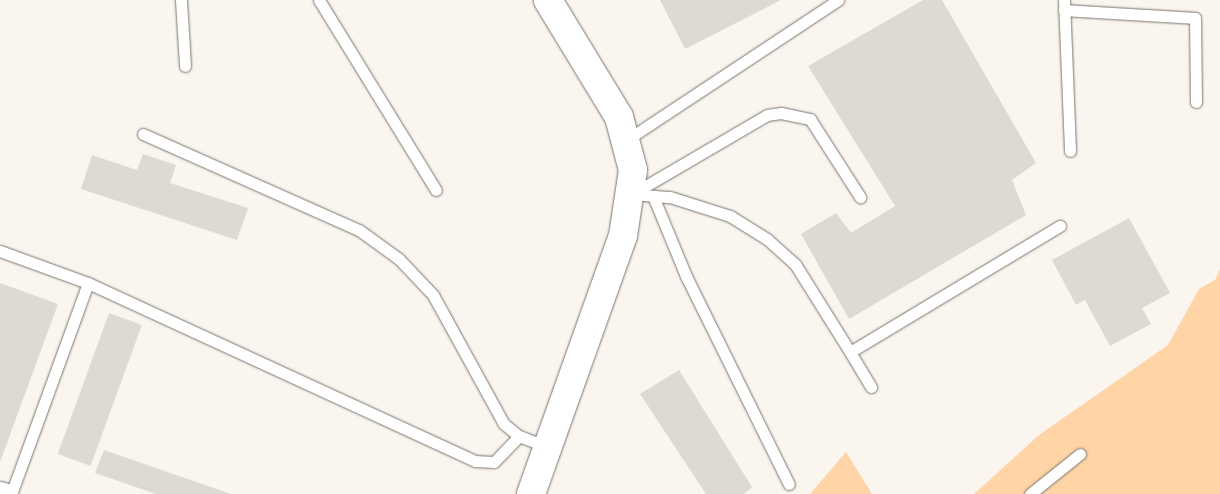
<!DOCTYPE html>
<html>
<head>
<meta charset="utf-8">
<style>
  body { margin:0 }
  #map { position:relative; width:1220px; height:494px; overflow:hidden; background:#fbf5ef; font-family:"PT Sans",sans-serif }
  div>[style] { position:absolute }
  [style*='--x'] { left:calc(var(--x)*1px); top:calc(var(--y)*1px); width:calc(var(--w)*1px); rotate:calc(var(--a)*1deg) }
  .green>* { inset:0; background:#ffd4a6 }
  .building>* { inset:0; background:#dfd9d3; transform-origin:0 0 }
  .roads { filter:drop-shadow(0 0 1px #7a756f) drop-shadow(0 0 1px #7a756f) }
  .service>* { height:11px; margin:-5.5px; padding:0 5.5px; transform-origin:5.5px; border-radius:5.5px; background:#fff }
  .minor>* { height:21px; margin:-10.5px; padding:0 10.5px; transform-origin:10.5px; border-radius:10.5px; background:#fff }
  .tertiary>* { height:28px; margin:-14px; padding:0 14px; transform-origin:14px; border-radius:14px; background:#fff }
  span { translate:-50% -50%; white-space:nowrap; text-align:center; line-height:1.15; -webkit-text-stroke:4px #fff; paint-order:stroke }
</style>
</head>
<body>
<div id="map">
  <div class="green">
    <i style="clip-path:polygon(1220px 269px,1220px 494px,974px 494px,1039px 435px,1168px 345px,1199px 289px,1215px 280px)"></i>
    <i style="clip-path:polygon(846px 452px,872px 494px,810px 494px)"></i>
  </div>
  <div class="building">
    <i style="clip-path:polygon(660px 0,781px 0,685px 49px)"></i>
    <i style="clip-path:polygon(923px 0,942px 0,1036px 163px,1012px 180px,1026px 215px,849px 319px,801px 234px,836px 213px,851px 233px,895px 206px,808px 66px)"></i>
    <i style="clip-path:polygon(143px 154px,176px 165px,170px 183px,248px 208px,237px 240px,81px 189px,92px 155px,137px 170px)"></i>
    <i style="clip-path:polygon(1129px 218px,1170px 293px,1142px 308px,1151px 324px,1110px 346px,1085px 300px,1076px 305px,1052px 260px)"></i>
    <i style="clip-path:polygon(0 283px,58px 304px,0 462px)"></i>
    <i style="left:109px;top:313px;width:35px;height:150px;rotate:20deg"></i>
    <i style="clip-path:polygon(679px 370px,752px 487px,744px 494px,706px 494px,640px 394px)"></i>
    <i style="clip-path:polygon(104px 450px,231px 494px,156px 494px,95px 473px)"></i>
  </div>
  <div class="roads">
    <div class="service">
      <i style="--x:181;--y:0;--w:66;--a:86.5"></i>
      <i style="--x:319;--y:0;--w:223;--a:58.4"></i>
      <i style="--x:1064;--y:0;--w:151;--a:87.7"></i>
      <i style="--x:1064;--y:10;--w:131;--a:3.5"></i>
      <i style="--x:1195;--y:18;--w:84;--a:89.3"></i>
      <i style="--x:143;--y:134;--w:236;--a:24"></i>
      <i style="--x:359;--y:230;--w:49;--a:35.9"></i>
      <i style="--x:399;--y:259;--w:50;--a:46.6"></i>
      <i style="--x:433;--y:295;--w:147;--a:61.2"></i>
      <i style="--x:504;--y:424;--w:19;--a:39"></i>
      <i style="--x:519;--y:436;--w:31;--a:21"></i>
      <i style="--x:628;--y:139;--w:252;--a:-33.5"></i>
      <i style="--x:632;--y:194;--w:38;--a:5"></i>
      <i style="--x:670;--y:197;--w:63;--a:17.6"></i>
      <i style="--x:730;--y:216;--w:44;--a:31.9"></i>
      <i style="--x:767;--y:239;--w:38;--a:42"></i>
      <i style="--x:795;--y:264;--w:104;--a:58"></i>
      <i style="--x:850;--y:352;--w:245;--a:-31"></i>
      <i style="--x:632;--y:194;--w:156;--a:-30.3"></i>
      <i style="--x:767;--y:115;--w:14;--a:-8"></i>
      <i style="--x:781;--y:113;--w:30;--a:12"></i>
      <i style="--x:810;--y:119;--w:93;--a:57.3"></i>
      <i style="--x:653;--y:196;--w:87;--a:67.6"></i>
      <i style="--x:686;--y:276;--w:232;--a:63.7"></i>
      <i style="--x:0;--y:251;--w:94;--a:20"></i>
      <i style="--x:88;--y:283;--w:225;--a:110"></i>
      <i style="--x:88;--y:283;--w:426;--a:24.7"></i>
      <i style="--x:475;--y:461;--w:19;--a:3"></i>
      <i style="--x:494;--y:462;--w:36;--a:-46"></i>
      <i style="--x:850;--y:352;--w:41;--a:59"></i>
      <i style="--x:1030;--y:494;--w:64;--a:-38.7"></i>
    </div>
    <div class="minor">
      <i style="--x:0;--y:492;--w:6;--a:18"></i>
    </div>
    <div class="tertiary">
      <i style="--x:531;--y:494;--w:274;--a:-70.4"></i>
      <i style="--x:623;--y:236;--w:67;--a:-81.4"></i>
      <i style="--x:633;--y:170;--w:55;--a:-104.8"></i>
      <i style="--x:619;--y:117;--w:137;--a:-121.3"></i>
    </div>
  </div>
</div>
</body>
</html>
